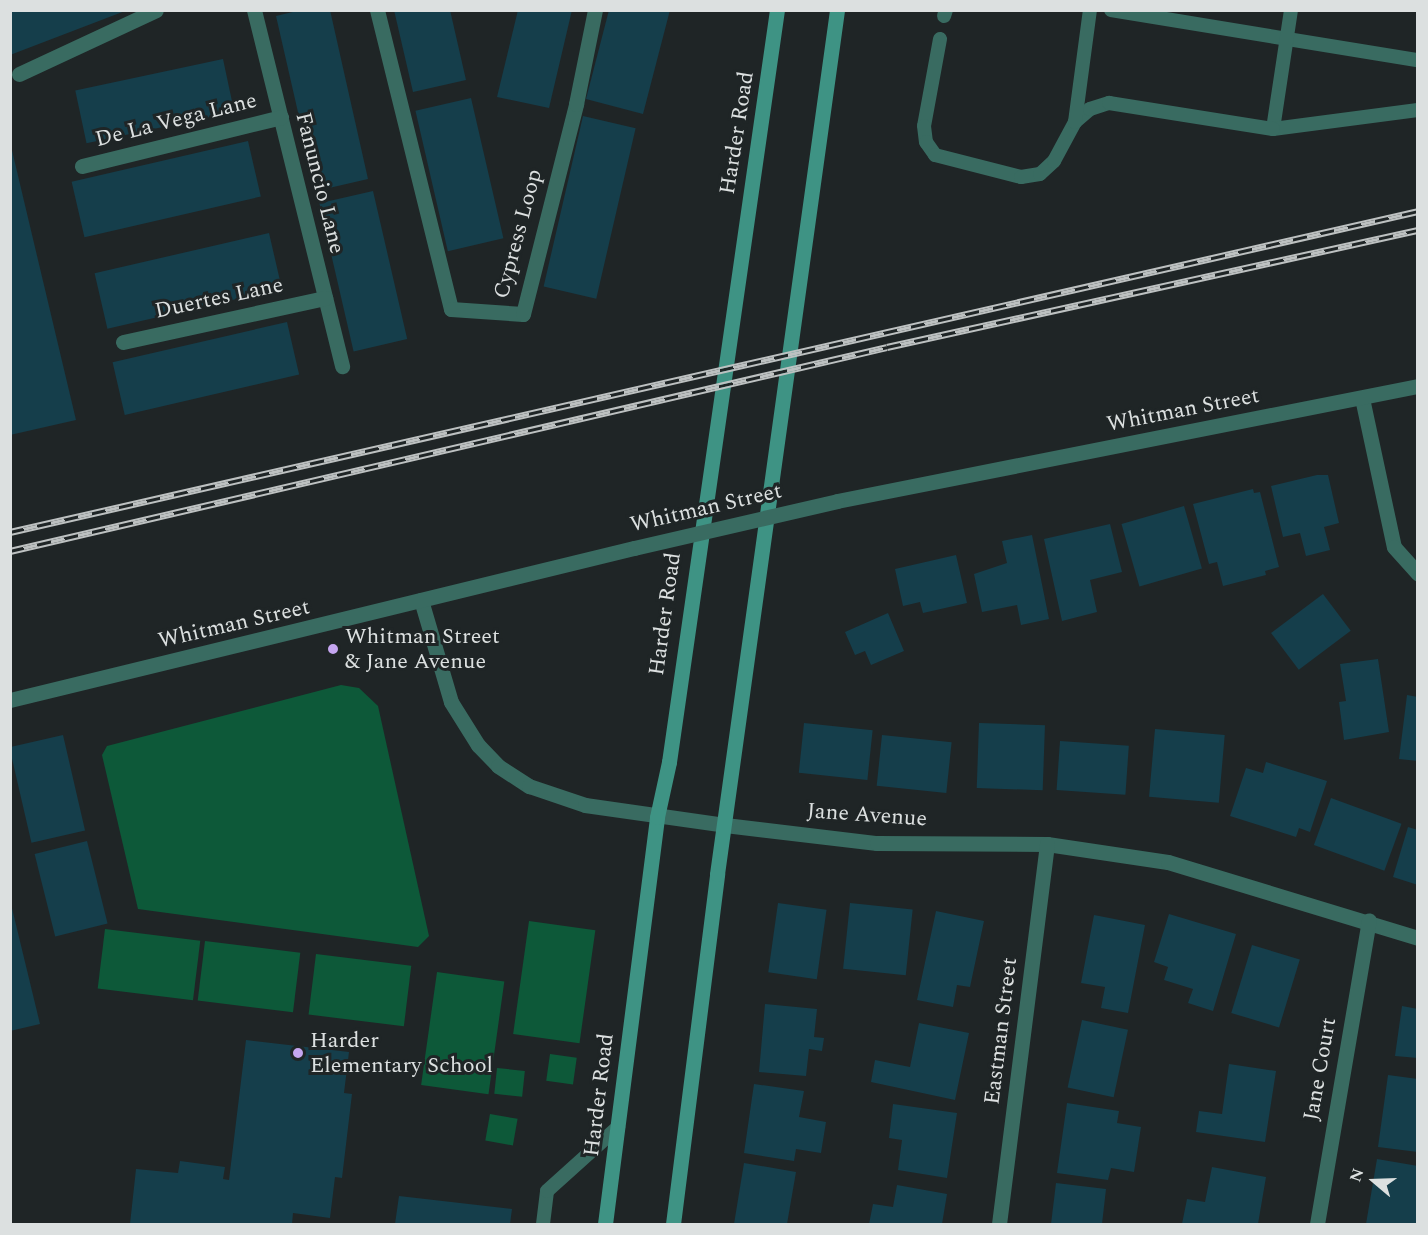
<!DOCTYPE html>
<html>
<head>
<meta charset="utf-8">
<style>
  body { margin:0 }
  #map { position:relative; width:1428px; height:1235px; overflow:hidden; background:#1f2526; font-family:Spectral,serif }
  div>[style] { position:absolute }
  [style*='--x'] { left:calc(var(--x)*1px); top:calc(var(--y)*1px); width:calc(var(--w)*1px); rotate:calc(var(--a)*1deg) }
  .green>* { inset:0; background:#0d5939; transform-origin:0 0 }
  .building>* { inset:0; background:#153e4b; transform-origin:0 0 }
  .service>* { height:14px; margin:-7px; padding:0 7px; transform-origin:7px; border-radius:7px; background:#396b61 }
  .minor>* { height:15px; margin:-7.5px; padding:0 7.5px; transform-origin:7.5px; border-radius:7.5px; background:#396b61 }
  .tertiary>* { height:15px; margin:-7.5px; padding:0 7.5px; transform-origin:7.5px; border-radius:7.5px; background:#396b61 }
  .secondary>* { height:15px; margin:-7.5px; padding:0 7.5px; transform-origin:7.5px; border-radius:7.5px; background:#3e9384 }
  .rail>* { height:7px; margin-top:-3.5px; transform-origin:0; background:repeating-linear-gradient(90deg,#1f2526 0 14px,#bdc1c1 0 28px); box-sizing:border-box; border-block:2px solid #bdc1c1 }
  .tertiary-bridge>* { height:15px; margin:-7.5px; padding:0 7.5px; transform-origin:7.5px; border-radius:7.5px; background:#396b61 }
  .dots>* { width:16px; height:16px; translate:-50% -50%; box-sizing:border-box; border:3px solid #1f2526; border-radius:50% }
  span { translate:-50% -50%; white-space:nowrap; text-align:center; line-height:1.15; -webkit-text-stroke:6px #1f2526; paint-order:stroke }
  .street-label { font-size:22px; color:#dce0e0 }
  .poi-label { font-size:22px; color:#dce0e0 }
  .left { translate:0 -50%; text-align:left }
  .frame { position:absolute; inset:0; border:12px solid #dce0e0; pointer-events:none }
  .north { position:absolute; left:1344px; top:1151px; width:60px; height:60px; -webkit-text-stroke:4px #1f2526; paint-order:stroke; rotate:289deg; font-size:16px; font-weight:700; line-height:24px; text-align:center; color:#dce0e0 }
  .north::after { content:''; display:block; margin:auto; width:21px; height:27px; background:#dce0e0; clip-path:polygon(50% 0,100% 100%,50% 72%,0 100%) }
</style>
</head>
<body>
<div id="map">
  <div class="green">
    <i style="clip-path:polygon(341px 685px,359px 688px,378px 706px,429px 936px,418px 947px,138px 909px,102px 755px,107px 746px)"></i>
    <i style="left:529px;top:921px;width:67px;height:114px;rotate:8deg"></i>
    <i style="left:105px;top:929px;width:96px;height:60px;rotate:7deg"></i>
    <i style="left:205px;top:941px;width:96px;height:60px;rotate:7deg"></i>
    <i style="left:316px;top:954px;width:96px;height:61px;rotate:7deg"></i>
    <i style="left:437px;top:972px;width:68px;height:114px;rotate:8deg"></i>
    <i style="left:550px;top:1054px;width:27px;height:27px;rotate:8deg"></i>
    <i style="left:497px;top:1068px;width:28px;height:26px;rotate:6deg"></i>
    <i style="left:490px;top:1114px;width:28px;height:27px;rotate:10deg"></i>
  </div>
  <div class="building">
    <i style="clip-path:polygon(10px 10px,125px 10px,125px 11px,10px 55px)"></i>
    <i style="clip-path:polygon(301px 10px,330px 10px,368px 179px,316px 191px,276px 16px)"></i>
    <i style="clip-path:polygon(394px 10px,450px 10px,466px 80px,413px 92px)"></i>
    <i style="clip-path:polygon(518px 10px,572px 10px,549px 108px,497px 97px)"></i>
    <i style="clip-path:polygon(609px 10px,670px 10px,643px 114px,586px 99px)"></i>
    <i style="left:223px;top:59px;width:54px;height:151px;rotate:78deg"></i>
    <i style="left:471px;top:98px;width:144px;height:57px;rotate:77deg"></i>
    <i style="left:583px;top:116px;width:54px;height:175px;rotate:13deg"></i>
    <i style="left:248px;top:141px;width:57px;height:181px;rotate:77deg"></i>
    <i style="clip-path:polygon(10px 142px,76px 420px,10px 435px)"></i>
    <i style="left:373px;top:191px;width:152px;height:55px;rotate:77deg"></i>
    <i style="left:269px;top:233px;width:57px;height:179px;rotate:77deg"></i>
    <i style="left:287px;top:322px;width:54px;height:179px;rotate:77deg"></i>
    <i style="clip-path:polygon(1317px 475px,1328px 475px,1339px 523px,1324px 527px,1330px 550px,1306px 556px,1300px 533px,1283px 537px,1271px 486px)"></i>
    <i style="clip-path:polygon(1253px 489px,1254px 493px,1260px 492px,1279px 567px,1265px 571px,1266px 575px,1223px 586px,1217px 562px,1209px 564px,1193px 504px)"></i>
    <i style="left:1184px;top:506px;width:65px;height:65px;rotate:74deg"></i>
    <i style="clip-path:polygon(1110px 524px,1122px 572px,1090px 580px,1097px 612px,1062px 621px,1044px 539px)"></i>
    <i style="clip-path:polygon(1032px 535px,1049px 619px,1021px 625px,1017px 605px,982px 612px,974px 574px,1007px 563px,1002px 541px)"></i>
    <i style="clip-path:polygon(956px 555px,967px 603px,923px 613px,920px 602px,903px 606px,895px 569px)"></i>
    <i style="left:1323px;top:594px;width:46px;height:65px;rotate:53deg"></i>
    <i style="clip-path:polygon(888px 613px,904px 651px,871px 665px,865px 651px,855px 655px,845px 632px)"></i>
    <i style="clip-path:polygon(1378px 659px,1389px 732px,1344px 740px,1339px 702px,1346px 701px,1340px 664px)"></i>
    <i style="clip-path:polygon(1407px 695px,1418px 697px,1418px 761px,1399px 759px)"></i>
    <i style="left:804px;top:723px;width:69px;height:50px;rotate:6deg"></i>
    <i style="left:979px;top:723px;width:66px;height:65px;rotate:2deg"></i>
    <i style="left:1155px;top:729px;width:70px;height:68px;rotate:5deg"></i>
    <i style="left:63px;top:735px;width:98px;height:55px;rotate:77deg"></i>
    <i style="left:882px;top:735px;width:70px;height:51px;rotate:6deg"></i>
    <i style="left:1060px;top:741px;width:69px;height:49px;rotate:4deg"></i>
    <i style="clip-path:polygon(1266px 762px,1327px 781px,1310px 832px,1299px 828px,1296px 837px,1230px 816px,1246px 768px,1263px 773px)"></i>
    <i style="left:1331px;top:798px;width:75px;height:50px;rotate:20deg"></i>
    <i style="clip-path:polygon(1408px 827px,1418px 830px,1418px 885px,1393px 877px)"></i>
    <i style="left:87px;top:841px;width:85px;height:54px;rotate:76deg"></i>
    <i style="clip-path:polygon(10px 900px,40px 1024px,10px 1031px)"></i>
    <i style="left:778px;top:903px;width:49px;height:70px;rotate:8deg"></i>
    <i style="left:850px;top:903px;width:63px;height:66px;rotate:6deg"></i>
    <i style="clip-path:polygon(936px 911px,984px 921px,970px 987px,957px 985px,953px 1007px,917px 1000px)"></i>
    <i style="clip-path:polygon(1169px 914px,1236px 934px,1213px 1011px,1188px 1003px,1193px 989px,1164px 980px,1168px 967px,1154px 962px)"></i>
    <i style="clip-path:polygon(1094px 915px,1145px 925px,1128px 1013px,1101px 1008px,1105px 987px,1081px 983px)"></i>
    <i style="left:1252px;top:945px;width:50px;height:71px;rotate:17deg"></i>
    <i style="clip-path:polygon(765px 1004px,817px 1009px,814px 1037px,824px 1038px,822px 1051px,809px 1049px,806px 1076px,759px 1072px)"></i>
    <i style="clip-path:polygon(1402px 1006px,1418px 1009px,1418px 1058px,1395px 1056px)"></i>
    <i style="left:1082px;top:1020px;width:47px;height:69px;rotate:12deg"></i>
    <i style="clip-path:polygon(919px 1023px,969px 1033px,955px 1100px,871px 1082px,875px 1060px,910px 1067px)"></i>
    <i style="clip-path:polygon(246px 1040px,349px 1052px,344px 1093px,352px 1094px,342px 1178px,335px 1177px,330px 1218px,293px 1213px,292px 1224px,130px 1224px,136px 1169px,178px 1173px,180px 1161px,225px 1167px,223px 1179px,229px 1180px)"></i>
    <i style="clip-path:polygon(1229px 1064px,1276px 1071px,1265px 1142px,1196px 1132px,1199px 1111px,1222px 1114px)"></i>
    <i style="clip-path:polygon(1388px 1075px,1418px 1079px,1418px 1152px,1378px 1147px)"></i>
    <i style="clip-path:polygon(754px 1084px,804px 1091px,799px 1117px,826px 1122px,821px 1153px,796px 1149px,794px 1161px,744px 1153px)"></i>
    <i style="clip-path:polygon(1067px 1103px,1119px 1111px,1117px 1123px,1141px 1127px,1134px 1172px,1111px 1168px,1108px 1180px,1057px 1173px)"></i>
    <i style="clip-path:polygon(893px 1104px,957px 1113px,947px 1178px,898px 1170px,902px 1140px,889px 1138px)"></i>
    <i style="clip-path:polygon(1377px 1159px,1418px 1166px,1416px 1224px,1366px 1224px)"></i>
    <i style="clip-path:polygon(744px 1163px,796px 1172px,787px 1224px,734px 1224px)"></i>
    <i style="clip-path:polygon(1212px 1167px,1266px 1177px,1258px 1224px,1182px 1224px,1187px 1199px,1205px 1202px)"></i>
    <i style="clip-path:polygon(1056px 1183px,1106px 1189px,1102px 1224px,1051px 1224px)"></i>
    <i style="clip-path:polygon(897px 1185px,947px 1194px,942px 1224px,869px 1224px,873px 1204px,893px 1207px)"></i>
    <i style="clip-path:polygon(399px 1196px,512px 1209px,510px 1224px,395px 1224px)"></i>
  </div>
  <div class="service">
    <i style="--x:1111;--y:10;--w:311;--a:9.3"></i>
    <i style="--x:1291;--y:10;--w:120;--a:98.6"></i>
    <i style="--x:1273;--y:129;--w:146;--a:-7.5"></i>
    <i style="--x:944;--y:16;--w:6;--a:-72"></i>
    <i style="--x:940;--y:39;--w:88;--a:100.4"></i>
    <i style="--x:924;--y:126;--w:16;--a:83"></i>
    <i style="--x:926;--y:142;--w:16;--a:55"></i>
    <i style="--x:935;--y:155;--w:89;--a:14.3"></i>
    <i style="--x:1021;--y:177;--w:19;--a:-9"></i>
    <i style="--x:1040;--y:174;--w:19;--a:-43"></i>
    <i style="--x:1054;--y:161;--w:44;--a:-61.7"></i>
    <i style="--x:1075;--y:122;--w:20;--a:-41"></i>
    <i style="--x:1090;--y:109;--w:20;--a:-18"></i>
    <i style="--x:1109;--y:103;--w:166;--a:9"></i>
    <i style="--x:1075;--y:122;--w:113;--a:-82.4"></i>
    <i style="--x:543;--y:1224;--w:33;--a:-83"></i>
    <i style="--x:547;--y:1191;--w:96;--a:-42"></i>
  </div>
  <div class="minor">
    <i style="--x:254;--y:10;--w:367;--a:76.1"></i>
    <i style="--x:377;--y:10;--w:308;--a:76.1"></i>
    <i style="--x:451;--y:309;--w:72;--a:4"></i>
    <i style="--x:523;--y:314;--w:217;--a:-75.8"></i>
    <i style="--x:576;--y:104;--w:96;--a:-78.6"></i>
    <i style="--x:19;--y:74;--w:151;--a:-25"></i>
    <i style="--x:82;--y:166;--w:205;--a:-13.8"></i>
    <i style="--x:123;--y:342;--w:207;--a:-12.3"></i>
    <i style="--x:1362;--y:398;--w:152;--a:77.9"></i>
    <i style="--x:1394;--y:547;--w:36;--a:48"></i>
    <i style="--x:725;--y:825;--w:153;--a:6.8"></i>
    <i style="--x:877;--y:843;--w:170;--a:0.3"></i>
    <i style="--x:1047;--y:844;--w:122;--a:8.5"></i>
    <i style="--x:1168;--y:862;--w:261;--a:16.9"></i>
    <i style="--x:999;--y:1224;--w:383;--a:-82.8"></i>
    <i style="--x:1317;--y:1224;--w:308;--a:-80.3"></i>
  </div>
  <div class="tertiary">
    <i style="--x:837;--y:501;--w:592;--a:-11.2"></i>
    <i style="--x:421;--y:600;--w:106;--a:73.6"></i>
    <i style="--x:451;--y:702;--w:51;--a:57.9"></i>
    <i style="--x:478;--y:745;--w:29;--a:46"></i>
    <i style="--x:498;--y:766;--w:37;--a:33"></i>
    <i style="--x:529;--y:786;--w:59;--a:18.7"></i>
    <i style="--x:585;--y:805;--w:141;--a:8.1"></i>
    <i style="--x:10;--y:700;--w:642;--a:-13.69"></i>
  </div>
  <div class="secondary">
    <i style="--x:605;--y:1224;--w:410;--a:-82.7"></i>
    <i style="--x:657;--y:817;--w:56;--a:-77.7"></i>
    <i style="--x:669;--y:762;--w:760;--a:-81.83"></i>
    <i style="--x:673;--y:1224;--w:353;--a:-82.8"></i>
    <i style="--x:717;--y:874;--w:872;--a:-82.09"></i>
  </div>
  <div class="rail">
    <i style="--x:10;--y:532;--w:1444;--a:-12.84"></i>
    <i style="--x:10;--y:551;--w:900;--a:-13.09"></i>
    <i style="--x:887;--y:347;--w:544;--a:-12.43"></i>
  </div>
  <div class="tertiary-bridge">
    <i style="--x:634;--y:548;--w:208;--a:-13"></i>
  </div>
  <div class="dots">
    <i style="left:333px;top:649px;background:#c5a6f0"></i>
    <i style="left:298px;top:1053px;background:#c5a6f0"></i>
  </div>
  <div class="street-label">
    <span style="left:176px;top:120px;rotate:-14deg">De La Vega Lane</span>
    <span style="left:737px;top:133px;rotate:-81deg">Harder Road</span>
    <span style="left:320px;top:183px;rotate:76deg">Fanuncio Lane</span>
    <span style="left:518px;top:234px;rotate:-75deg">Cypress Loop</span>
    <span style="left:219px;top:298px;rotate:-12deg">Duertes Lane</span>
    <span style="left:1183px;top:410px;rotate:-11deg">Whitman Street</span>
    <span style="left:706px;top:508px;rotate:-13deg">Whitman Street</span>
    <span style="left:665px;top:614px;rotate:-82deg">Harder Road</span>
    <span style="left:234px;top:624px;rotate:-13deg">Whitman Street</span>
    <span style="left:867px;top:815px;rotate:4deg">Jane Avenue</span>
    <span style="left:1001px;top:1031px;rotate:-83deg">Eastman Street</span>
    <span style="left:1320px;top:1069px;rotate:-80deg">Jane Court</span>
    <span style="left:599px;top:1095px;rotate:-83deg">Harder Road</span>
  </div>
  <div class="poi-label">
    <span class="left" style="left:345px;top:649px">Whitman Street<br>&amp; Jane Avenue</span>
    <span class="left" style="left:310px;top:1053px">Harder<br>Elementary School</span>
  </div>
  <div class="frame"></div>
  <div class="north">N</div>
</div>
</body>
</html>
